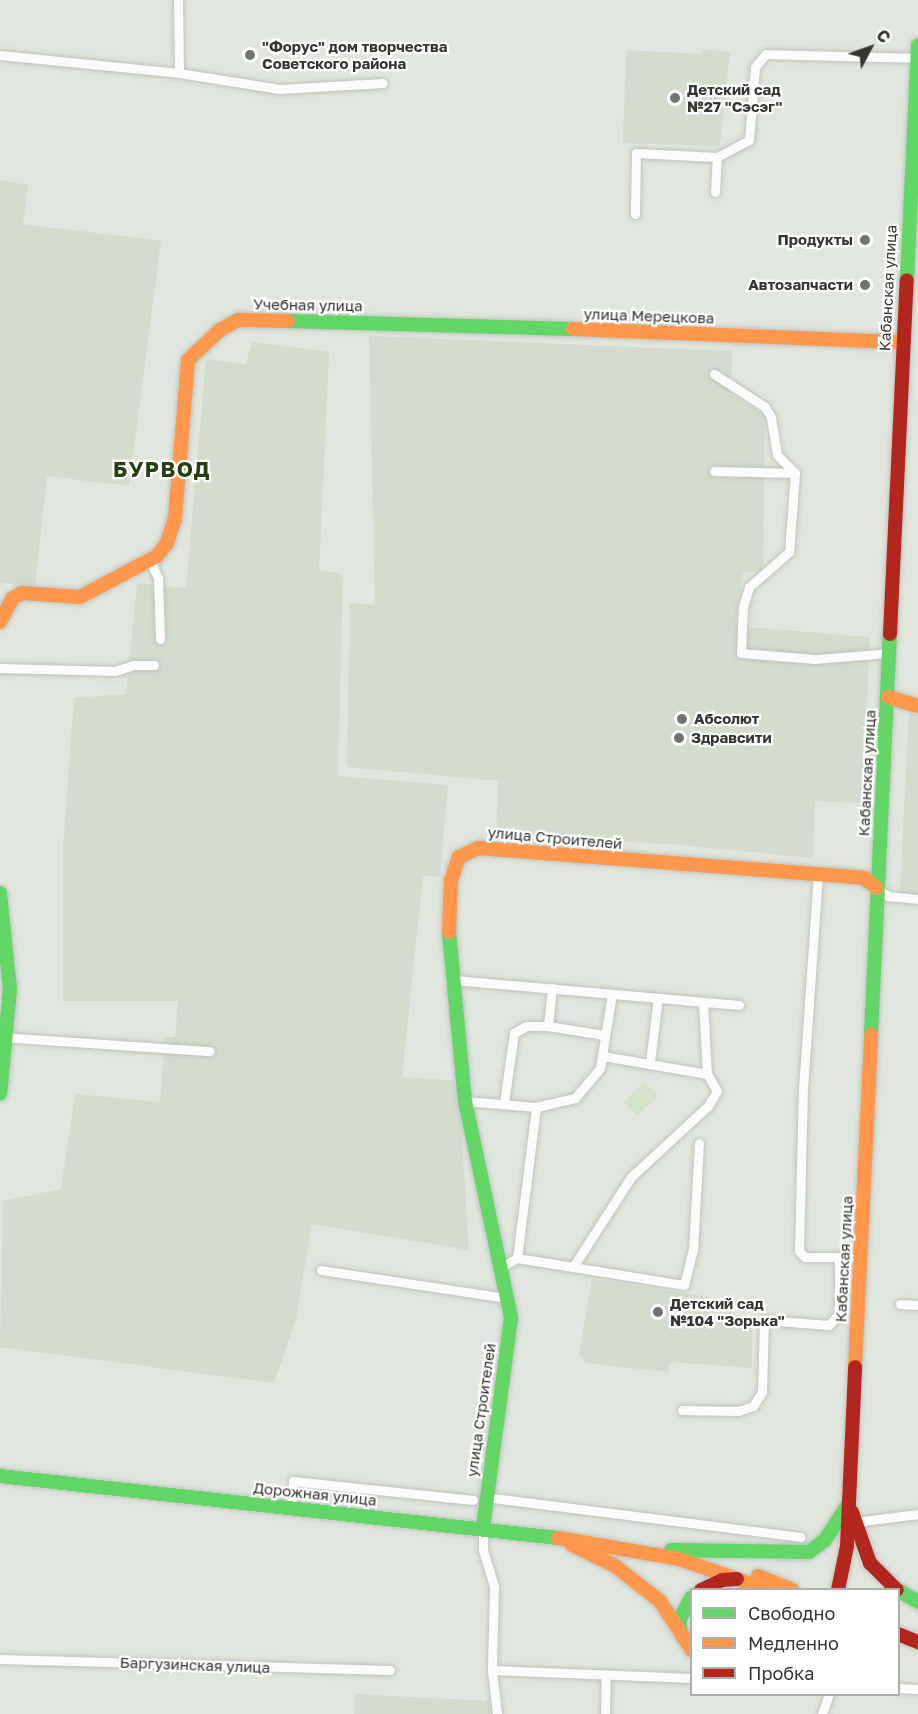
<!DOCTYPE html>
<html>
<head>
<meta charset="utf-8">
<style>
  body { margin:0 }
  #map { position:relative; width:918px; height:1714px; overflow:hidden; background:#e1e6de; font-family:"Golos Text",sans-serif }
  div>[style] { position:absolute }
  [style*='--x'] { left:calc(var(--x)*1px); top:calc(var(--y)*1px); width:calc(var(--w)*1px); rotate:calc(var(--a)*1deg) }
  .built>* { inset:0; background:#d3dccd }
  .green>* { inset:0; background:#d3e3c8; transform-origin:0 0 }
  .roads { filter:drop-shadow(0 0 2px #c0c4be) drop-shadow(0 0 2px #c0c4be) }
  .street>* { height:9px; margin:-4.5px; padding:0 4.5px; transform-origin:4.5px; border-radius:4.5px; background:#fafbfa }
  .fast>* { height:14px; margin:-7px; padding:0 7px; transform-origin:7px; border-radius:7px; background:#63d668 }
  .slow>* { height:14px; margin:-7px; padding:0 7px; transform-origin:7px; border-radius:7px; background:#ff974d }
  .jam>* { height:14px; margin:-7px; padding:0 7px; transform-origin:7px; border-radius:7px; background:#b3261e }
  .dots>* { width:16px; height:16px; translate:-50% -50%; box-sizing:border-box; border:3px solid #fff; border-radius:50% }
  span { translate:-50% -50%; white-space:nowrap; text-align:center; line-height:1.15; -webkit-text-stroke:4.5px #fff; paint-order:stroke }
  .poi-label { font-size:15px; color:#333631; font-weight:700 }
  .left { translate:0 -50%; text-align:left }
  .right { translate:-100% -50%; text-align:right }
  .street-label { font-size:15px; color:#333631 }
  .district-label { font-size:21px; color:#263f0e; font-weight:700; letter-spacing:1.5px }
  .legend { position:absolute; left:690px; top:1588px; width:210px; height:108px; box-sizing:border-box; background:#fff; border:2px solid #adafad; margin:0; padding:8px 10px; list-style:none; font-size:18px; color:#333631 }
  .legend li { display:flex; align-items:center; gap:12px; height:30px }
  .legend b { width:30px; border:2px solid #adafad }
  .north { position:absolute; left:840px; top:18px; width:60px; height:60px; -webkit-text-stroke:4px #fff; paint-order:stroke; rotate:49deg; font-size:16px; font-weight:700; line-height:24px; text-align:center; color:#333631 }
  .north::after { content:''; display:block; margin:auto; width:21px; height:27px; background:#333631; clip-path:polygon(50% 0,100% 100%,50% 72%,0 100%) }
</style>
</head>
<body>
<div id="map">
  <div class="built">
    <i style="clip-path:polygon(703px 49px,730px 52px,720px 146px,623px 143px,626px 50px,701px 54px)"></i>
    <i style="clip-path:polygon(0 180px,28px 185px,23px 224px,161px 241px,129px 486px,47px 476px,35px 586px,0 583px)"></i>
    <i style="clip-path:polygon(369px 336px,732px 351px,731px 394px,765px 416px,763px 571px,743px 573px,735px 626px,870px 637px,862px 803px,815px 801px,813px 858px,671px 844px,496px 836px,498px 781px,347px 767px,350px 603px,375px 605px)"></i>
    <i style="clip-path:polygon(252px 342px,329px 352px,319px 570px,343px 574px,338px 776px,448px 785px,440px 877px,423px 876px,402px 1077px,458px 1081px,469px 1250px,312px 1224px,296px 1319px,274px 1383px,0 1347px,3px 1201px,61px 1189px,75px 1094px,160px 1102px,165px 1037px,175px 1037px,178px 1001px,63px 1001px,63px 848px,74px 698px,126px 694px,137px 583px,186px 588px,206px 359px,246px 364px)"></i>
    <i style="clip-path:polygon(909px 710px,918px 715px,918px 894px,900px 892px)"></i>
    <i style="clip-path:polygon(592px 1279px,709px 1297px,752px 1327px,752px 1368px,671px 1362px,668px 1372px,586px 1363px,579px 1354px)"></i>
    <i style="clip-path:polygon(355px 1694px,489px 1701px,490px 1714px,354px 1714px)"></i>
  </div>
  <div class="green">
    <i style="left:645px;top:1082px;width:19px;height:29px;rotate:47deg"></i>
  </div>
  <div class="roads">
    <div class="street">
      <i style="--x:178;--y:0;--w:73;--a:89.2"></i>
      <i style="--x:0;--y:55;--w:180;--a:5.7"></i>
      <i style="--x:179;--y:73;--w:102;--a:9"></i>
      <i style="--x:280;--y:89;--w:103;--a:-3.3"></i>
      <i style="--x:715;--y:192;--w:35;--a:-87"></i>
      <i style="--x:717;--y:157;--w:36;--a:-28"></i>
      <i style="--x:749;--y:140;--w:73;--a:-85.3"></i>
      <i style="--x:755;--y:67;--w:17;--a:-50"></i>
      <i style="--x:766;--y:54;--w:151;--a:1.5"></i>
      <i style="--x:635;--y:214;--w:61;--a:-89.1"></i>
      <i style="--x:636;--y:153;--w:81;--a:2.8"></i>
      <i style="--x:714;--y:374;--w:61;--a:32.9"></i>
      <i style="--x:765;--y:407;--w:12;--a:59"></i>
      <i style="--x:771;--y:417;--w:38;--a:81"></i>
      <i style="--x:777;--y:455;--w:25;--a:45"></i>
      <i style="--x:795;--y:473;--w:79;--a:94.3"></i>
      <i style="--x:789;--y:552;--w:53;--a:138.8"></i>
      <i style="--x:749;--y:587;--w:21;--a:107"></i>
      <i style="--x:743;--y:607;--w:46;--a:92.5"></i>
      <i style="--x:741;--y:653;--w:74;--a:4.6"></i>
      <i style="--x:815;--y:659;--w:75;--a:-4.6"></i>
      <i style="--x:714;--y:471;--w:81;--a:1.4"></i>
      <i style="--x:150;--y:560;--w:20;--a:66"></i>
      <i style="--x:158;--y:578;--w:61;--a:88.1"></i>
      <i style="--x:0;--y:668;--w:115;--a:1.5"></i>
      <i style="--x:115;--y:671;--w:19;--a:-18"></i>
      <i style="--x:133;--y:665;--w:21;--a:0"></i>
      <i style="--x:818;--y:874;--w:214;--a:94"></i>
      <i style="--x:803;--y:1087;--w:164;--a:91.4"></i>
      <i style="--x:799;--y:1251;--w:8;--a:45"></i>
      <i style="--x:805;--y:1257;--w:34;--a:0"></i>
      <i style="--x:877;--y:888;--w:14;--a:36"></i>
      <i style="--x:888;--y:896;--w:30;--a:6"></i>
      <i style="--x:454;--y:980;--w:286;--a:5"></i>
      <i style="--x:552;--y:988;--w:38;--a:96"></i>
      <i style="--x:548;--y:1026;--w:57;--a:9.1"></i>
      <i style="--x:2;--y:1037;--w:208;--a:3.9"></i>
      <i style="--x:603;--y:1056;--w:106;--a:9.8"></i>
      <i style="--x:650;--y:1062;--w:64;--a:-82.9"></i>
      <i style="--x:465;--y:1101;--w:71;--a:4.8"></i>
      <i style="--x:504;--y:1103;--w:71;--a:-81.9"></i>
      <i style="--x:514;--y:1033;--w:14;--a:-30"></i>
      <i style="--x:526;--y:1026;--w:22;--a:0"></i>
      <i style="--x:517;--y:1258;--w:57;--a:9.1"></i>
      <i style="--x:573;--y:1267;--w:107;--a:-57.2"></i>
      <i style="--x:631;--y:1177;--w:105;--a:-42.7"></i>
      <i style="--x:708;--y:1106;--w:17;--a:-59"></i>
      <i style="--x:717;--y:1091;--w:20;--a:-120"></i>
      <i style="--x:707;--y:1074;--w:72;--a:-93.2"></i>
      <i style="--x:573;--y:1267;--w:112;--a:9.2"></i>
      <i style="--x:684;--y:1285;--w:36;--a:-76"></i>
      <i style="--x:693;--y:1250;--w:107;--a:-86.8"></i>
      <i style="--x:499;--y:1268;--w:21;--a:-29"></i>
      <i style="--x:517;--y:1258;--w:152;--a:-82.8"></i>
      <i style="--x:536;--y:1107;--w:40;--a:-13"></i>
      <i style="--x:575;--y:1098;--w:39;--a:-50"></i>
      <i style="--x:600;--y:1068;--w:75;--a:-80.8"></i>
      <i style="--x:321;--y:1270;--w:187;--a:8.6"></i>
      <i style="--x:900;--y:1304;--w:18;--a:3"></i>
      <i style="--x:682;--y:1410;--w:56;--a:1"></i>
      <i style="--x:738;--y:1411;--w:16;--a:-18"></i>
      <i style="--x:753;--y:1406;--w:17;--a:-57"></i>
      <i style="--x:762;--y:1392;--w:72;--a:-88.4"></i>
      <i style="--x:764;--y:1320;--w:65;--a:4.4"></i>
      <i style="--x:829;--y:1325;--w:15;--a:-48"></i>
      <i style="--x:839;--y:1314;--w:57;--a:-90"></i>
      <i style="--x:839;--y:1257;--w:21;--a:3"></i>
      <i style="--x:485;--y:1497;--w:318;--a:7.2"></i>
      <i style="--x:291;--y:1509;--w:28;--a:-86"></i>
      <i style="--x:293;--y:1481;--w:181;--a:6"></i>
      <i style="--x:855;--y:1522;--w:64;--a:-7.2"></i>
      <i style="--x:483;--y:1528;--w:22;--a:90"></i>
      <i style="--x:483;--y:1550;--w:39;--a:73"></i>
      <i style="--x:494;--y:1587;--w:83;--a:91.4"></i>
      <i style="--x:492;--y:1670;--w:44;--a:83.5"></i>
      <i style="--x:0;--y:1659;--w:390;--a:1.6"></i>
      <i style="--x:492;--y:1670;--w:200;--a:2.3"></i>
      <i style="--x:898;--y:1688;--w:20;--a:3"></i>
      <i style="--x:605;--y:1714;--w:39;--a:-89"></i>
      <i style="--x:822;--y:1714;--w:21;--a:-71"></i>
    </div>
    <div class="fast">
      <i style="--x:907;--y:280;--w:235;--a:-87.3"></i>
      <i style="--x:288;--y:321;--w:285;--a:1.6"></i>
      <i style="--x:0;--y:893;--w:97;--a:84.1"></i>
      <i style="--x:10;--y:989;--w:105;--a:95.4"></i>
      <i style="--x:449;--y:932;--w:170;--a:84.6"></i>
      <i style="--x:465;--y:1101;--w:222;--a:78"></i>
      <i style="--x:511;--y:1318;--w:212;--a:97.6"></i>
      <i style="--x:871;--y:1034;--w:400;--a:-87.3"></i>
      <i style="--x:0;--y:1476;--w:561;--a:6.34"></i>
      <i style="--x:671;--y:1550;--w:138;--a:0.8"></i>
      <i style="--x:809;--y:1552;--w:20;--a:-37"></i>
      <i style="--x:825;--y:1540;--w:44;--a:-57"></i>
      <i style="--x:898;--y:1590;--w:23;--a:31"></i>
      <i style="--x:682;--y:1636;--w:16;--a:-101"></i>
      <i style="--x:679;--y:1620;--w:26;--a:-61"></i>
    </div>
    <div class="slow">
      <i style="--x:573;--y:329;--w:329;--a:2.3"></i>
      <i style="--x:0;--y:622;--w:27;--a:-62"></i>
      <i style="--x:13;--y:598;--w:10;--a:-29"></i>
      <i style="--x:22;--y:593;--w:58;--a:3.9"></i>
      <i style="--x:80;--y:597;--w:87;--a:-28"></i>
      <i style="--x:157;--y:556;--w:16;--a:-52"></i>
      <i style="--x:167;--y:543;--w:25;--a:-72"></i>
      <i style="--x:175;--y:519;--w:160;--a:-85.3"></i>
      <i style="--x:188;--y:360;--w:44;--a:-43.2"></i>
      <i style="--x:220;--y:330;--w:21;--a:-29"></i>
      <i style="--x:238;--y:320;--w:50;--a:1.1"></i>
      <i style="--x:888;--y:697;--w:31;--a:17"></i>
      <i style="--x:449;--y:932;--w:51;--a:-87.8"></i>
      <i style="--x:451;--y:881;--w:25;--a:-72"></i>
      <i style="--x:459;--y:857;--w:21;--a:-25"></i>
      <i style="--x:478;--y:848;--w:387;--a:4.4"></i>
      <i style="--x:864;--y:878;--w:16;--a:38"></i>
      <i style="--x:855;--y:1367;--w:333;--a:-87.2"></i>
      <i style="--x:558;--y:1538;--w:123;--a:9.8"></i>
      <i style="--x:679;--y:1559;--w:94;--a:19.2"></i>
      <i style="--x:572;--y:1545;--w:48;--a:26"></i>
      <i style="--x:615;--y:1566;--w:57;--a:37.9"></i>
      <i style="--x:660;--y:1601;--w:59;--a:56.9"></i>
      <i style="--x:758;--y:1576;--w:37;--a:22"></i>
    </div>
    <div class="jam">
      <i style="--x:890;--y:634;--w:354;--a:-87.3"></i>
      <i style="--x:852;--y:1512;--w:54;--a:70.6"></i>
      <i style="--x:870;--y:1563;--w:38;--a:45"></i>
      <i style="--x:701;--y:1590;--w:23;--a:-25"></i>
      <i style="--x:722;--y:1580;--w:15;--a:-4"></i>
      <i style="--x:838;--y:1590;--w:45;--a:-78.4"></i>
      <i style="--x:847;--y:1546;--w:179;--a:-87.4"></i>
      <i style="--x:898;--y:1634;--w:22;--a:22"></i>
    </div>
  </div>
  <div class="dots">
    <i style="left:250px;top:55px;background:#70746e"></i>
    <i style="left:675px;top:98px;background:#70746e"></i>
    <i style="left:865px;top:240px;background:#70746e"></i>
    <i style="left:865px;top:285px;background:#70746e"></i>
    <i style="left:682px;top:719px;background:#70746e"></i>
    <i style="left:679px;top:738px;background:#70746e"></i>
    <i style="left:658px;top:1312px;background:#70746e"></i>
  </div>
  <div class="poi-label">
    <span class="left" style="left:262px;top:55px">"Форус" дом творчества<br>Советского района</span>
    <span class="left" style="left:687px;top:98px">Детский сад<br>№27 "Сэсэг"</span>
    <span class="right" style="left:853px;top:240px">Продукты</span>
    <span class="right" style="left:853px;top:285px">Автозапчасти</span>
    <span class="left" style="left:694px;top:719px">Абсолют</span>
    <span class="left" style="left:691px;top:738px">Здравсити</span>
    <span class="left" style="left:670px;top:1312px">Детский сад<br>№104 "Зорька"</span>
  </div>
  <div class="street-label">
    <span style="left:888px;top:288px;rotate:-87deg">Кабанская улица</span>
    <span style="left:308px;top:305px;rotate:1deg">Учебная улица</span>
    <span style="left:649px;top:316px;rotate:2deg">улица Мерецкова</span>
    <span style="left:867px;top:773px;rotate:-87deg">Кабанская улица</span>
    <span style="left:555px;top:838px;rotate:5deg">улица Строителей</span>
    <span style="left:844px;top:1259px;rotate:-87deg">Кабанская улица</span>
    <span style="left:481px;top:1410px;rotate:-82deg">улица Строителей</span>
    <span style="left:315px;top:1494px;rotate:6deg">Дорожная улица</span>
    <span style="left:195px;top:1665px;rotate:2deg">Баргузинская улица</span>
  </div>
  <div class="district-label">
    <span style="left:162px;top:469px">БУРВОД</span>
  </div>
  <ul class="legend">
  <li><b style="height:8px;background:#63d668"></b>Свободно</li>
  <li><b style="height:8px;background:#ff974d"></b>Медленно</li>
  <li><b style="height:8px;background:#b3261e"></b>Пробка</li>
  </ul>
  <div class="north">С</div>
</div>
</body>
</html>
